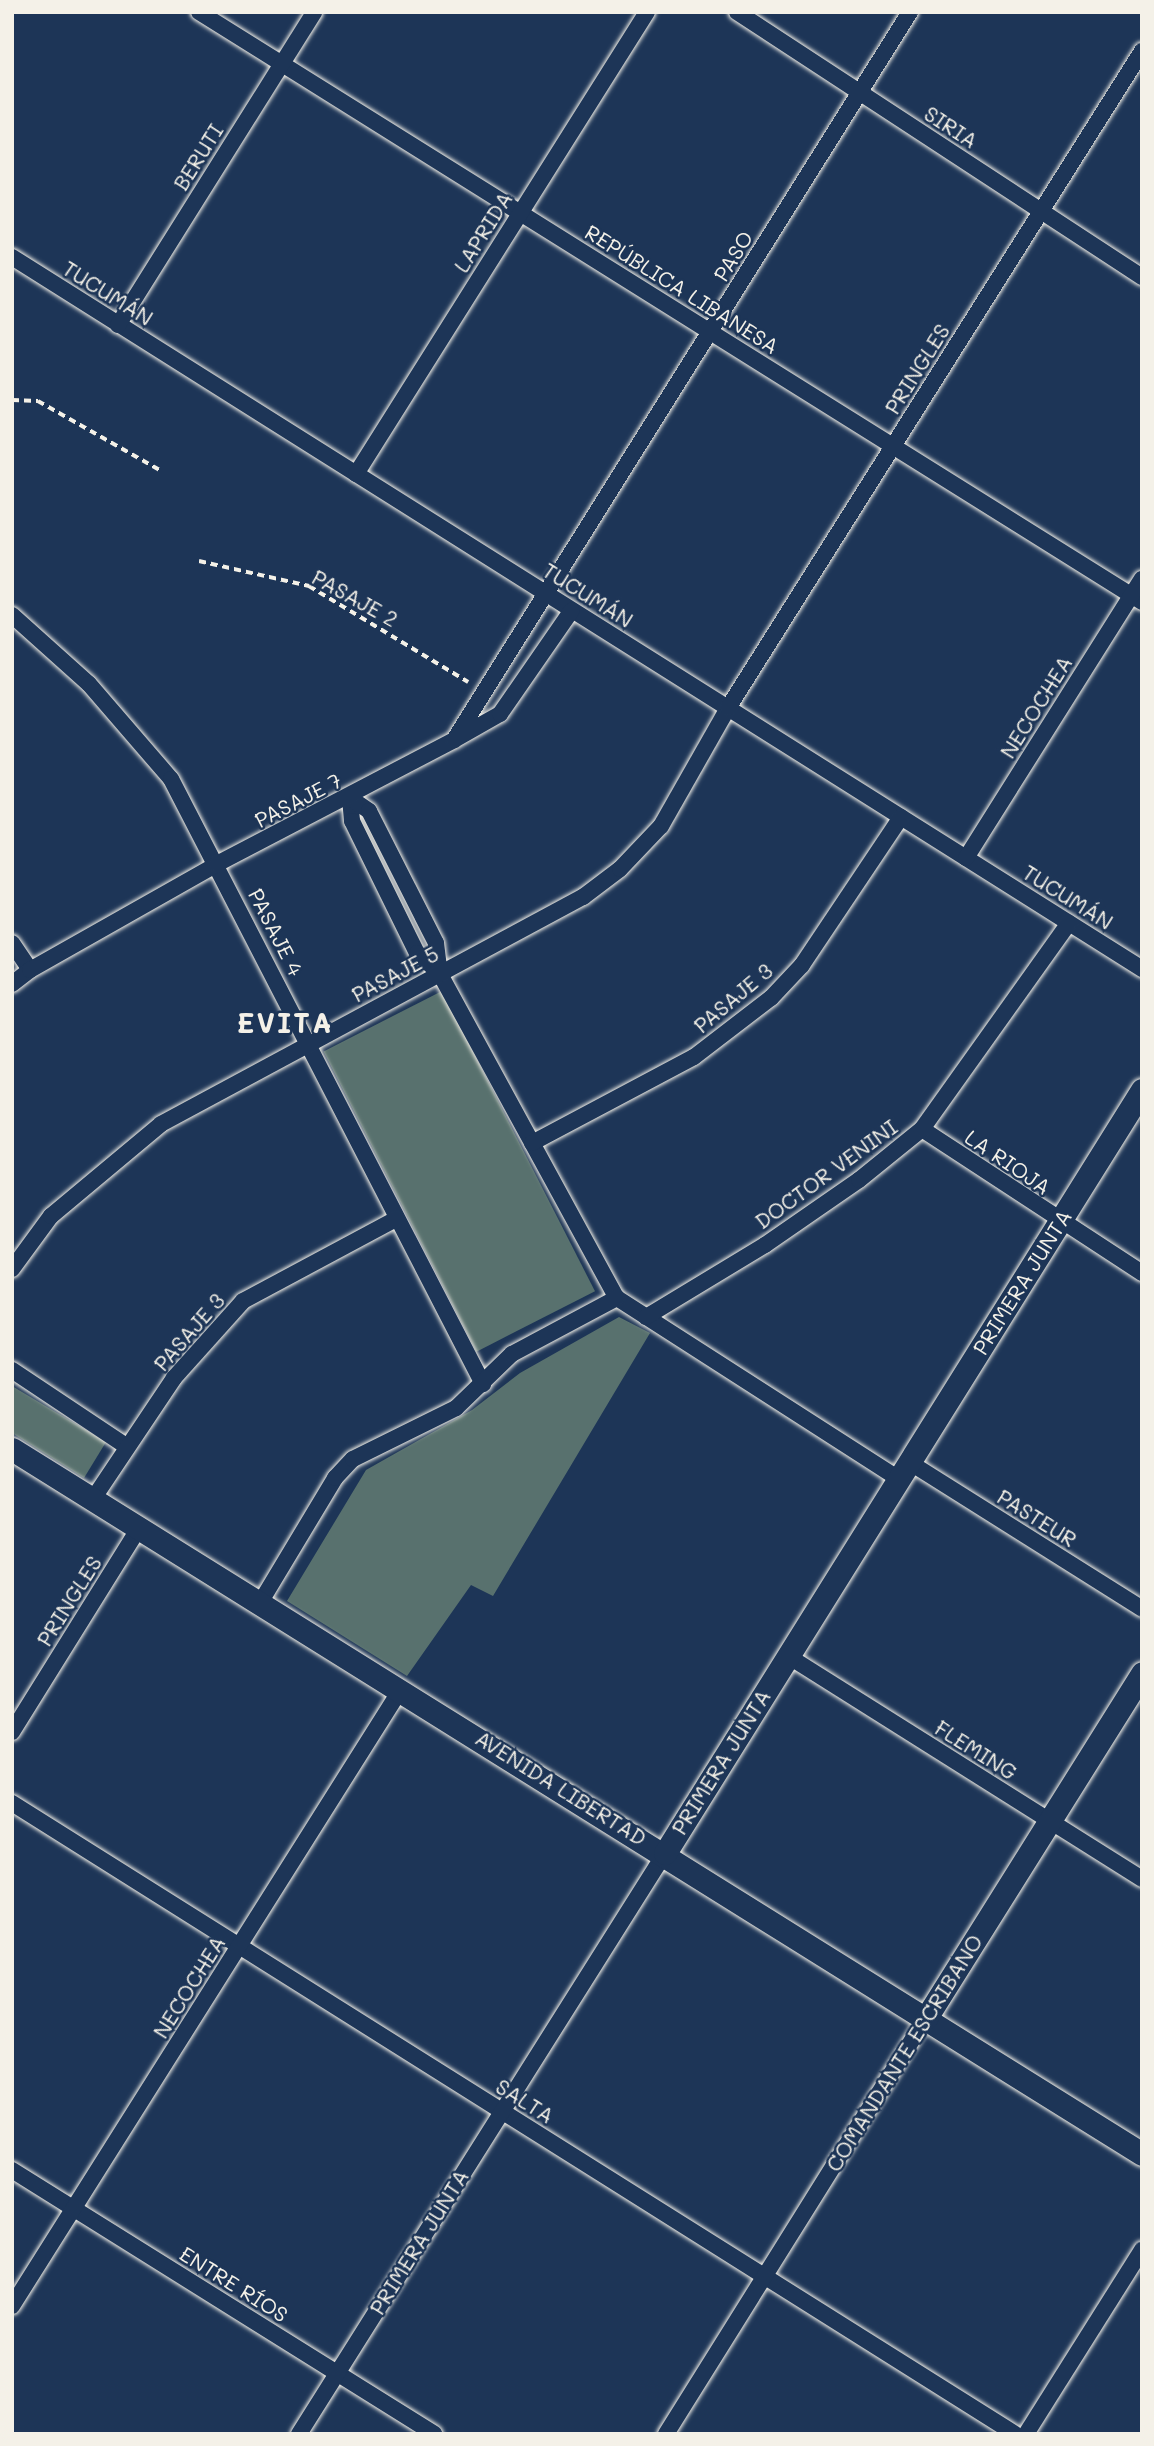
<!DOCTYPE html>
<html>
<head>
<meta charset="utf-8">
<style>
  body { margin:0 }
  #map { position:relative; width:1154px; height:2446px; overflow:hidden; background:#1d3557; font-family:Mali,sans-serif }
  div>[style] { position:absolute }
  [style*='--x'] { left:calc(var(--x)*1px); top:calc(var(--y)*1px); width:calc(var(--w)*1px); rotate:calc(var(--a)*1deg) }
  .green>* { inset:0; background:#58716e; transform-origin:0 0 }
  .path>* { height:3.5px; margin-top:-1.75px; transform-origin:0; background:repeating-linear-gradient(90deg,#f4f1e8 0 7px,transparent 0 12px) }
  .roads { filter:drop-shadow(0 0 2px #f4f1e8) drop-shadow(0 0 2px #f4f1e8) }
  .street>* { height:16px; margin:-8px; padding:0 8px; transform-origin:8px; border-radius:8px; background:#1d3557 }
  .secondary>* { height:23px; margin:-11.5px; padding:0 11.5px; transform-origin:11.5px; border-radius:11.5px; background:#1d3557 }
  span { translate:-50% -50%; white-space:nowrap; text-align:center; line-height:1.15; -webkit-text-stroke:5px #1d3557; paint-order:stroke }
  .street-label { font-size:21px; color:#f4f1e8 }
  .district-label { font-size:28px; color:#f4f1e8; font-weight:700; letter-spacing:2px }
  .frame { position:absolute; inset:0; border:14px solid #f4f1e8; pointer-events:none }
</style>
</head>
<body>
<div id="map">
  <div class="green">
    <i style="left:442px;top:991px;width:337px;height:133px;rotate:63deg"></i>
    <i style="clip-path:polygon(619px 1317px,650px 1333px,493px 1596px,471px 1585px,407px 1676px,287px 1601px,366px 1470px,472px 1410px,520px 1373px)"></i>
    <i style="clip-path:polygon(12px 1386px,106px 1442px,84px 1478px,12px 1433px)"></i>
  </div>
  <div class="path">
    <i style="--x:12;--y:400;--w:26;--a:2"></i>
    <i style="--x:38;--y:401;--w:142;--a:29.6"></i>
    <i style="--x:199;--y:561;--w:113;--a:12.8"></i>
    <i style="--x:309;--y:586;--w:186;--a:31.1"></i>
  </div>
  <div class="roads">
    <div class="street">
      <i style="--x:199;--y:12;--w:1112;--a:32.03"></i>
      <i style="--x:737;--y:12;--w:484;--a:33.2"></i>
      <i style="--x:12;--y:257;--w:1336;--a:32.21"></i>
      <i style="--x:118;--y:325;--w:369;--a:-57.9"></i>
      <i style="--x:356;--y:474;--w:546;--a:-57.79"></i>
      <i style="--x:12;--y:615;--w:103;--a:41.9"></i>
      <i style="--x:89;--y:684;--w:125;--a:49.2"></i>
      <i style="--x:171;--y:779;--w:681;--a:62.72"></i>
      <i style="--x:454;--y:740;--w:53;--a:-29.5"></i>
      <i style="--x:500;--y:714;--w:126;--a:-55.3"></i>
      <i style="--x:350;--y:798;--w:23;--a:85"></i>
      <i style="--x:352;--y:821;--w:147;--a:63.8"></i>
      <i style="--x:417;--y:953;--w:31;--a:42"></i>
      <i style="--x:440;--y:974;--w:369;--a:61.4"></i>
      <i style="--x:617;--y:1298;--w:335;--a:32.7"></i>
      <i style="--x:350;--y:798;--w:23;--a:34"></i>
      <i style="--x:369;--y:811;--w:148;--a:63.1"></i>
      <i style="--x:436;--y:943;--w:31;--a:83"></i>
      <i style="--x:966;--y:858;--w:330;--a:-57.8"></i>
      <i style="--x:12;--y:943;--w:32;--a:56"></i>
      <i style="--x:12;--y:984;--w:23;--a:-38"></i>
      <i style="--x:30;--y:970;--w:215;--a:-29.5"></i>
      <i style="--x:217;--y:864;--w:267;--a:-27.6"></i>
      <i style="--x:454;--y:740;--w:859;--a:-57.94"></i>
      <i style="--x:922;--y:1129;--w:263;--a:33.2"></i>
      <i style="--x:532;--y:1143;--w:183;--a:-28"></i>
      <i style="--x:694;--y:1057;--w:97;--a:-37.5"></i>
      <i style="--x:771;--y:998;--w:45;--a:-46.8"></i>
      <i style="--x:802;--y:965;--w:178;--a:-56.2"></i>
      <i style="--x:12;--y:1269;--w:66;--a:-53.7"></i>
      <i style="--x:51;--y:1216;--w:143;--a:-39.9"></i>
      <i style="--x:161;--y:1124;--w:479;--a:-28.3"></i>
      <i style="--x:583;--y:897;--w:46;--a:-37.1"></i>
      <i style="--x:620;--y:869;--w:59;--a:-46.4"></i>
      <i style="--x:661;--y:826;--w:136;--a:-60.4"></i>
      <i style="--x:728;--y:708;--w:777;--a:-57.78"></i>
      <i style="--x:646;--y:1317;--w:139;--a:-31.2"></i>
      <i style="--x:765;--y:1245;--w:114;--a:-34.7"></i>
      <i style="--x:859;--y:1180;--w:81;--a:-39"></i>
      <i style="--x:922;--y:1129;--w:253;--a:-54.5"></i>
      <i style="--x:12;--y:1370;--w:137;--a:33.7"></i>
      <i style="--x:909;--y:1462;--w:275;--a:32.2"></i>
      <i style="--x:93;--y:1499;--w:146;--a:-56.2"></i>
      <i style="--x:174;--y:1378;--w:103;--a:-48.1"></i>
      <i style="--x:243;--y:1301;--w:174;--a:-28.2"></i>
      <i style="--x:260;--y:1603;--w:146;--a:-59"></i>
      <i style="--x:335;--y:1478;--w:26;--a:-47"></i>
      <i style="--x:353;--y:1459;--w:115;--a:-26.3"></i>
      <i style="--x:456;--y:1408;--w:78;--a:-44"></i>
      <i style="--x:512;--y:1354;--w:119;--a:-28.1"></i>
      <i style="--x:788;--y:1656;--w:418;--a:32.2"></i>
      <i style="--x:12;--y:1732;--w:240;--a:-58.1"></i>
      <i style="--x:12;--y:1803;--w:1185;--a:32.17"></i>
      <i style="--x:12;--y:2170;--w:498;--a:32"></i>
      <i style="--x:12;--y:2306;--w:729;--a:-57.77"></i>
      <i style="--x:299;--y:2434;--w:687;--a:-57.79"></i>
      <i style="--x:666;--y:2434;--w:491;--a:-58"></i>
      <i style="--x:1026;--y:2434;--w:218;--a:-57.8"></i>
    </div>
    <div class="secondary">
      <i style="--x:12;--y:1449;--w:1332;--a:31.96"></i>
      <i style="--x:665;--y:1853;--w:900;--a:-57.99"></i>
      <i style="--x:926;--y:2018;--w:407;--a:-57.9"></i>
    </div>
  </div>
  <div class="street-label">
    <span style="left:951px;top:127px;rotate:33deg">SIRIA</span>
    <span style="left:198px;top:157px;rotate:-58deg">BERUTI</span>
    <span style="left:483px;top:232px;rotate:-58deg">LAPRIDA</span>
    <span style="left:733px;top:256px;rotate:-58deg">PASO</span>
    <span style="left:682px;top:289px;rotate:32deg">REPÚBLICA LIBANESA</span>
    <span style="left:108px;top:293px;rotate:32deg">TUCUMÁN</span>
    <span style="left:917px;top:369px;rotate:-58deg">PRINGLES</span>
    <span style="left:588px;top:595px;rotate:32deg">TUCUMÁN</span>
    <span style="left:355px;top:598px;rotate:29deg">PASAJE 2</span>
    <span style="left:1036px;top:707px;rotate:-58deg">NECOCHEA</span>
    <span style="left:298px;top:800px;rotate:-27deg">PASAJE 7</span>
    <span style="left:1068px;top:897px;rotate:32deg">TUCUMÁN</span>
    <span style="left:276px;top:932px;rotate:63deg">PASAJE 4</span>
    <span style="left:395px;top:974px;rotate:-28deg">PASAJE 5</span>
    <span style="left:733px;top:998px;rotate:-40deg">PASAJE 3</span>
    <span style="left:1008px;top:1162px;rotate:34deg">LA RIOJA</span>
    <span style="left:826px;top:1174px;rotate:-36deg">DOCTOR VENINI</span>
    <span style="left:1022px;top:1282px;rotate:-58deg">PRIMERA JUNTA</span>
    <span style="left:189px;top:1332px;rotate:-49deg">PASAJE 3</span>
    <span style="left:1037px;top:1518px;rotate:32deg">PASTEUR</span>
    <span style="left:69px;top:1601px;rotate:-58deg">PRINGLES</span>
    <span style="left:976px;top:1750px;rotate:32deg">FLEMING</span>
    <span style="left:721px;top:1762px;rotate:-58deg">PRIMERA JUNTA</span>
    <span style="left:561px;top:1788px;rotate:32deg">AVENIDA LIBERTAD</span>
    <span style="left:189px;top:1987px;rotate:-58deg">NECOCHEA</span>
    <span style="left:904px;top:2053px;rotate:-58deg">COMANDANTE ESCRIBANO</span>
    <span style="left:525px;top:2101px;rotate:32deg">SALTA</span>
    <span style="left:419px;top:2242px;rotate:-58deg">PRIMERA JUNTA</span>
    <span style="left:234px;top:2284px;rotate:32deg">ENTRE RÍOS</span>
  </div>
  <div class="district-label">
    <span style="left:285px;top:1022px">EVITA</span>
  </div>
  <div class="frame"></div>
</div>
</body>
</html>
